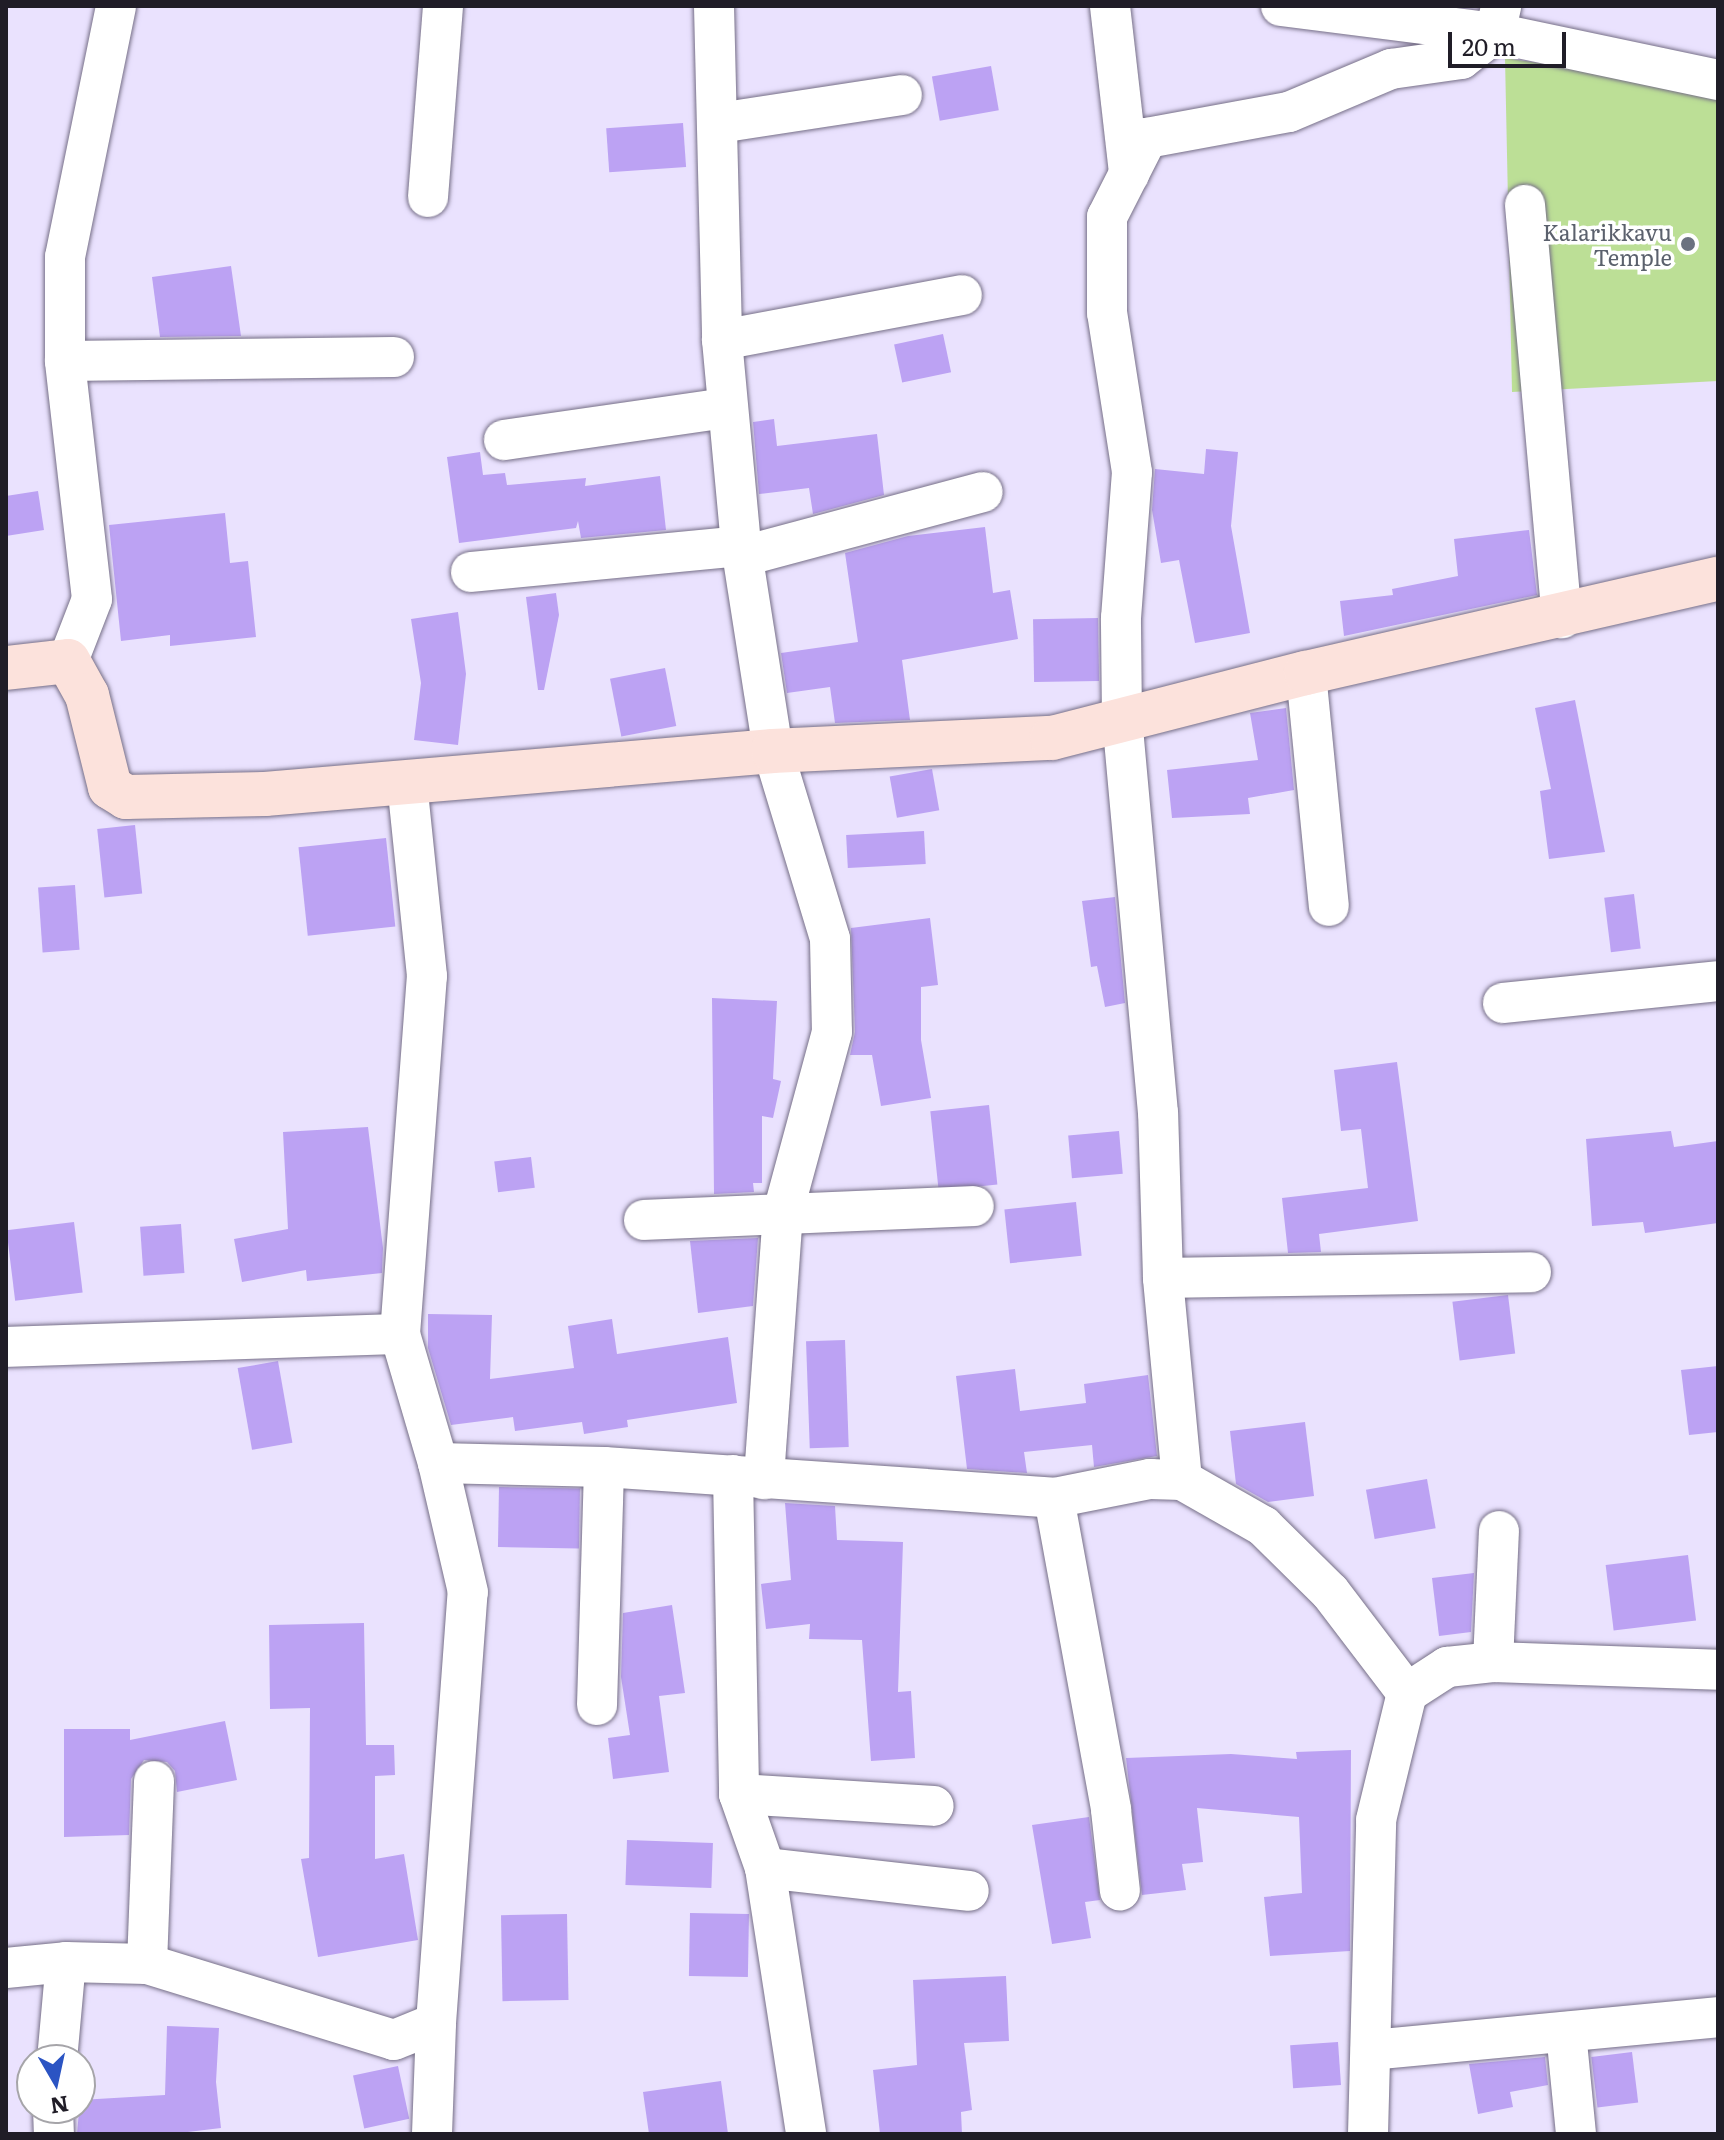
<!DOCTYPE html>
<html>
<head>
<meta charset="utf-8">
<style>
  body { margin:0 }
  #map { position:relative; width:1724px; height:2140px; overflow:hidden; background:#eae2fe; font-family:Literata,serif }
  div>[style] { position:absolute }
  [style*='--x'] { left:calc(var(--x)*1px); top:calc(var(--y)*1px); width:calc(var(--w)*1px); rotate:calc(var(--a)*1deg) }
  .green>* { inset:0; background:#bcdf96 }
  .building>* { inset:0; background:#bca2f3; transform-origin:0 0 }
  .roads { filter:drop-shadow(0 0 2px #766f87) drop-shadow(0 0 2px #766f87) }
  .street>* { height:40px; margin:-20px; padding:0 20px; transform-origin:20px; border-radius:20px; background:#fff }
  .secondary>* { height:44px; margin:-22px; padding:0 22px; transform-origin:22px; border-radius:22px; background:#fce2dc }
  .dots>* { width:22px; height:22px; translate:-50% -50%; box-sizing:border-box; border:4px solid #fff; border-radius:50% }
  span { translate:-50% -50%; white-space:nowrap; text-align:center; line-height:1.15; -webkit-text-stroke:7px #fff; paint-order:stroke }
  .worship-label { font-size:22px; color:#5b616d }
  .right { translate:-100% -50%; text-align:right }
  .frame { position:absolute; inset:0; border:8px solid #201d27; pointer-events:none }
  .north { position:absolute; left:16px; top:2044px; width:80px; height:80px; box-sizing:border-box; background:#fff; border:2px solid #a6a5a9; border-radius:50%; rotate:171deg; font-size:22px; font-weight:700; line-height:32px; text-align:center; color:#201d27 }
  .north::after { content:''; display:block; margin:auto; width:28px; height:36px; background:#2b54c3; clip-path:polygon(50% 0,100% 100%,50% 72%,0 100%) }
  .scale { position:absolute; left:1448px; top:32px; width:118px; height:36px; box-sizing:border-box; border:4px solid #201d27; border-top:0; padding-left:10px; font-size:24px; line-height:28px; white-space:nowrap; color:#201d27; -webkit-text-stroke:6px #fff; paint-order:stroke }
</style>
</head>
<body>
<div id="map">
  <div class="green">
    <i style="clip-path:polygon(1505px 58px,1718px 90px,1718px 381px,1512px 392px)"></i>
  </div>
  <div class="building">
    <i style="left:991px;top:66px;width:45px;height:60px;rotate:80deg"></i>
    <i style="left:683px;top:123px;width:44px;height:77px;rotate:86deg"></i>
    <i style="clip-path:polygon(231px 266px,241px 336px,160px 337px,152px 277px)"></i>
    <i style="left:943px;top:334px;width:39px;height:50px;rotate:78deg"></i>
    <i style="clip-path:polygon(774px 419px,777px 446px,877px 434px,884px 495px,813px 514px,809px 488px,759px 494px,753px 422px)"></i>
    <i style="clip-path:polygon(1206px 449px,1238px 452px,1231px 526px,1250px 633px,1195px 643px,1179px 560px,1161px 563px,1152px 510px,1155px 469px,1204px 474px)"></i>
    <i style="clip-path:polygon(480px 452px,483px 475px,505px 473px,507px 485px,586px 478px,585px 486px,660px 476px,666px 530px,581px 538px,578px 521px,576px 528px,459px 543px,447px 457px)"></i>
    <i style="clip-path:polygon(38px 491px,44px 530px,6px 536px,6px 496px)"></i>
    <i style="clip-path:polygon(225px 513px,230px 563px,248px 561px,256px 637px,170px 646px,170px 635px,121px 641px,109px 525px)"></i>
    <i style="clip-path:polygon(985px 527px,993px 593px,1010px 590px,1018px 639px,902px 660px,910px 720px,835px 723px,830px 687px,787px 693px,781px 653px,858px 642px,845px 553px,908px 536px)"></i>
    <i style="clip-path:polygon(1529px 530px,1537px 595px,1344px 636px,1340px 601px,1393px 595px,1392px 589px,1458px 576px,1454px 539px)"></i>
    <i style="clip-path:polygon(556px 593px,559px 615px,544px 690px,538px 690px,526px 597px)"></i>
    <i style="clip-path:polygon(458px 612px,466px 674px,458px 745px,414px 740px,421px 683px,411px 619px)"></i>
    <i style="left:1098px;top:618px;width:63px;height:65px;rotate:89deg"></i>
    <i style="left:665px;top:668px;width:59px;height:56px;rotate:79deg"></i>
    <i style="clip-path:polygon(1575px 700px,1605px 852px,1549px 859px,1540px 791px,1551px 789px,1535px 708px)"></i>
    <i style="clip-path:polygon(1286px 708px,1294px 790px,1248px 798px,1250px 814px,1172px 818px,1167px 770px,1258px 760px,1250px 713px)"></i>
    <i style="left:932px;top:769px;width:42px;height:43px;rotate:80deg"></i>
    <i style="left:135px;top:825px;width:69px;height:38px;rotate:84deg"></i>
    <i style="left:924px;top:831px;width:33px;height:78px;rotate:87deg"></i>
    <i style="left:386px;top:838px;width:89px;height:88px;rotate:84deg"></i>
    <i style="left:75px;top:885px;width:65px;height:37px;rotate:86deg"></i>
    <i style="left:1634px;top:894px;width:55px;height:30px;rotate:83deg"></i>
    <i style="clip-path:polygon(1115px 897px,1125px 1003px,1105px 1007px,1097px 966px,1091px 967px,1082px 901px)"></i>
    <i style="clip-path:polygon(930px 918px,938px 985px,921px 987px,921px 1040px,931px 1098px,881px 1106px,872px 1055px,850px 1055px,855px 1032px,851px 928px)"></i>
    <i style="clip-path:polygon(712px 998px,777px 1001px,773px 1079px,781px 1081px,773px 1118px,762px 1116px,762px 1183px,753px 1183px,754px 1192px,714px 1194px)"></i>
    <i style="clip-path:polygon(1397px 1062px,1418px 1221px,1319px 1234px,1321px 1252px,1288px 1253px,1282px 1198px,1368px 1188px,1361px 1129px,1341px 1131px,1334px 1070px)"></i>
    <i style="left:989px;top:1105px;width:80px;height:59px;rotate:84deg"></i>
    <i style="clip-path:polygon(368px 1127px,383px 1248px,382px 1273px,307px 1281px,306px 1270px,242px 1282px,234px 1239px,288px 1229px,283px 1132px)"></i>
    <i style="left:1119px;top:1131px;width:43px;height:51px;rotate:85deg"></i>
    <i style="clip-path:polygon(1671px 1131px,1674px 1147px,1718px 1141px,1718px 1223px,1645px 1233px,1643px 1222px,1592px 1226px,1586px 1139px)"></i>
    <i style="left:531px;top:1157px;width:31px;height:37px;rotate:83deg"></i>
    <i style="left:1076px;top:1202px;width:54px;height:72px;rotate:84deg"></i>
    <i style="left:74px;top:1222px;width:71px;height:68px;rotate:83deg"></i>
    <i style="left:181px;top:1224px;width:49px;height:41px;rotate:86deg"></i>
    <i style="clip-path:polygon(758px 1238px,753px 1306px,698px 1313px,690px 1241px)"></i>
    <i style="left:1508px;top:1295px;width:59px;height:56px;rotate:83deg"></i>
    <i style="clip-path:polygon(428px 1314px,492px 1315px,490px 1379px,574px 1368px,568px 1326px,612px 1319px,617px 1354px,728px 1337px,737px 1403px,627px 1420px,628px 1427px,584px 1434px,582px 1422px,515px 1431px,513px 1417px,451px 1425px,428px 1348px)"></i>
    <i style="left:845px;top:1340px;width:107px;height:39px;rotate:88deg"></i>
    <i style="left:278px;top:1361px;width:83px;height:41px;rotate:80deg"></i>
    <i style="clip-path:polygon(1718px 1366px,1718px 1432px,1689px 1435px,1681px 1370px)"></i>
    <i style="clip-path:polygon(1015px 1369px,1020px 1411px,1086px 1403px,1084px 1384px,1148px 1375px,1157px 1456px,1094px 1467px,1092px 1445px,1024px 1452px,1027px 1473px,967px 1469px,956px 1376px)"></i>
    <i style="clip-path:polygon(1305px 1422px,1314px 1496px,1268px 1502px,1236px 1484px,1230px 1431px)"></i>
    <i style="left:1427px;top:1479px;width:50px;height:62px;rotate:80deg"></i>
    <i style="left:499px;top:1487px;width:81px;height:60px;rotate:1deg"></i>
    <i style="clip-path:polygon(785px 1503px,835px 1506px,837px 1540px,903px 1542px,898px 1692px,911px 1691px,915px 1758px,871px 1761px,862px 1640px,809px 1639px,810px 1624px,766px 1629px,761px 1584px,791px 1580px)"></i>
    <i style="left:1688px;top:1555px;width:66px;height:83px;rotate:83deg"></i>
    <i style="clip-path:polygon(1474px 1573px,1471px 1632px,1439px 1636px,1432px 1578px)"></i>
    <i style="clip-path:polygon(672px 1605px,685px 1693px,659px 1696px,669px 1772px,613px 1779px,608px 1738px,630px 1735px,621px 1677px,623px 1613px)"></i>
    <i style="clip-path:polygon(364px 1623px,366px 1745px,394px 1745px,395px 1775px,375px 1776px,375px 1859px,404px 1854px,418px 1940px,318px 1957px,301px 1859px,309px 1858px,310px 1708px,270px 1709px,269px 1625px)"></i>
    <i style="clip-path:polygon(225px 1721px,237px 1780px,177px 1792px,175px 1771px,167px 1762px,144px 1760px,131px 1779px,129px 1835px,64px 1837px,64px 1729px,130px 1729px,130px 1740px)"></i>
    <i style="clip-path:polygon(1351px 1750px,1350px 1951px,1270px 1956px,1264px 1897px,1302px 1893px,1299px 1817px,1197px 1808px,1203px 1862px,1182px 1864px,1186px 1890px,1142px 1895px,1126px 1758px,1231px 1754px,1297px 1759px,1296px 1752px)"></i>
    <i style="clip-path:polygon(1089px 1817px,1100px 1900px,1085px 1902px,1091px 1938px,1052px 1944px,1032px 1825px)"></i>
    <i style="left:627px;top:1840px;width:86px;height:45px;rotate:2deg"></i>
    <i style="left:690px;top:1913px;width:59px;height:63px;rotate:1deg"></i>
    <i style="left:567px;top:1914px;width:86px;height:66px;rotate:89deg"></i>
    <i style="clip-path:polygon(1006px 1976px,1009px 2041px,964px 2043px,972px 2110px,961px 2112px,962px 2134px,880px 2134px,873px 2070px,917px 2065px,913px 1980px)"></i>
    <i style="clip-path:polygon(167px 2026px,219px 2028px,216px 2082px,221px 2128px,171px 2134px,77px 2134px,80px 2100px,165px 2095px)"></i>
    <i style="left:1338px;top:2042px;width:43px;height:48px;rotate:86deg"></i>
    <i style="left:1632px;top:2052px;width:51px;height:41px;rotate:83deg"></i>
    <i style="clip-path:polygon(1545px 2057px,1548px 2085px,1510px 2092px,1513px 2107px,1478px 2114px,1469px 2064px)"></i>
    <i style="left:398px;top:2066px;width:54px;height:46px;rotate:78deg"></i>
    <i style="clip-path:polygon(721px 2081px,728px 2134px,649px 2134px,643px 2092px)"></i>
  </div>
  <div class="roads">
    <div class="street">
      <i style="--x:714;--y:6;--w:334;--a:88.6"></i>
      <i style="--x:722;--y:340;--w:207;--a:84.7"></i>
      <i style="--x:741;--y:546;--w:207;--a:81.1"></i>
      <i style="--x:773;--y:751;--w:196;--a:73.1"></i>
      <i style="--x:830;--y:939;--w:93;--a:88.8"></i>
      <i style="--x:832;--y:1032;--w:187;--a:105.2"></i>
      <i style="--x:783;--y:1212;--w:268;--a:94.1"></i>
      <i style="--x:1110;--y:6;--w:169;--a:83.5"></i>
      <i style="--x:1281;--y:6;--w:216;--a:7.2"></i>
      <i style="--x:1495;--y:33;--w:228;--a:11.9"></i>
      <i style="--x:719;--y:123;--w:185;--a:-8.7"></i>
      <i style="--x:428;--y:197;--w:192;--a:-85.5"></i>
      <i style="--x:1525;--y:205;--w:415;--a:84.9"></i>
      <i style="--x:722;--y:340;--w:244;--a:-10.6"></i>
      <i style="--x:65;--y:361;--w:329;--a:-0.7"></i>
      <i style="--x:504;--y:440;--w:225;--a:-8.2"></i>
      <i style="--x:744;--y:556;--w:247;--a:-15"></i>
      <i style="--x:471;--y:572;--w:271;--a:-5.5"></i>
      <i style="--x:68;--y:661;--w:66;--a:-68.8"></i>
      <i style="--x:92;--y:599;--w:240;--a:-96.5"></i>
      <i style="--x:65;--y:361;--w:104;--a:-90"></i>
      <i style="--x:65;--y:257;--w:256;--a:-78.5"></i>
      <i style="--x:1306;--y:673;--w:234;--a:84.4"></i>
      <i style="--x:1503;--y:1003;--w:216;--a:-5.8"></i>
      <i style="--x:644;--y:1220;--w:330;--a:-2.4"></i>
      <i style="--x:1163;--y:1278;--w:368;--a:-0.9"></i>
      <i style="--x:400;--y:1334;--w:359;--a:-85.7"></i>
      <i style="--x:427;--y:976;--w:194;--a:-95.9"></i>
      <i style="--x:6;--y:1347;--w:394;--a:-1.9"></i>
      <i style="--x:400;--y:1334;--w:134;--a:73.6"></i>
      <i style="--x:733;--y:1475;--w:319;--a:88.9"></i>
      <i style="--x:739;--y:1794;--w:78;--a:70.6"></i>
      <i style="--x:765;--y:1868;--w:269;--a:81.2"></i>
      <i style="--x:1054;--y:1498;--w:317;--a:79.6"></i>
      <i style="--x:1111;--y:1810;--w:81;--a:83.7"></i>
      <i style="--x:1493;--y:1662;--w:131;--a:-87.4"></i>
      <i style="--x:1407;--y:1693;--w:48;--a:-33"></i>
      <i style="--x:1447;--y:1667;--w:46;--a:-6.2"></i>
      <i style="--x:1493;--y:1662;--w:225;--a:2"></i>
      <i style="--x:597;--y:1705;--w:238;--a:-88.3"></i>
      <i style="--x:739;--y:1794;--w:195;--a:3.5"></i>
      <i style="--x:765;--y:1868;--w:205;--a:6.4"></i>
      <i style="--x:147;--y:1964;--w:183;--a:-87.8"></i>
      <i style="--x:6;--y:1968;--w:60;--a:-5.7"></i>
      <i style="--x:1566;--y:2032;--w:102;--a:84.4"></i>
      <i style="--x:1371;--y:2050;--w:349;--a:-5.4"></i>
      <i style="--x:57;--y:2060;--w:98;--a:-84.8"></i>
      <i style="--x:66;--y:1962;--w:81;--a:1.4"></i>
      <i style="--x:147;--y:1964;--w:258;--a:17.1"></i>
      <i style="--x:394;--y:2040;--w:45;--a:-22"></i>
      <i style="--x:436;--y:2023;--w:432;--a:-85.8"></i>
      <i style="--x:468;--y:1592;--w:132;--a:-103.1"></i>
      <i style="--x:438;--y:1463;--w:166;--a:1.4"></i>
      <i style="--x:604;--y:1467;--w:451;--a:3.9"></i>
      <i style="--x:1054;--y:1498;--w:98;--a:-11.2"></i>
      <i style="--x:1150;--y:1479;--w:32;--a:2"></i>
      <i style="--x:53;--y:2108;--w:26;--a:88"></i>
      <i style="--x:432;--y:2134;--w:111;--a:-87.9"></i>
      <i style="--x:1368;--y:2134;--w:314;--a:-88.5"></i>
      <i style="--x:1376;--y:1820;--w:131;--a:-76.3"></i>
      <i style="--x:1407;--y:1693;--w:127;--a:-127.3"></i>
      <i style="--x:1330;--y:1592;--w:94;--a:-135.4"></i>
      <i style="--x:1263;--y:1526;--w:93;--a:-150.4"></i>
      <i style="--x:1182;--y:1480;--w:203;--a:-95.4"></i>
      <i style="--x:1163;--y:1278;--w:165;--a:-91.7"></i>
      <i style="--x:1158;--y:1113;--w:394;--a:-95.2"></i>
      <i style="--x:1122;--y:721;--w:103;--a:-90.6"></i>
      <i style="--x:1121;--y:618;--w:146;--a:-85.7"></i>
      <i style="--x:1132;--y:472;--w:161;--a:-98.9"></i>
      <i style="--x:1107;--y:313;--w:96;--a:-90"></i>
      <i style="--x:1107;--y:217;--w:89;--a:-63.1"></i>
      <i style="--x:1147;--y:138;--w:144;--a:-10.4"></i>
      <i style="--x:1289;--y:112;--w:111;--a:-22.9"></i>
      <i style="--x:1391;--y:69;--w:71;--a:-8.1"></i>
      <i style="--x:1461;--y:59;--w:43;--a:-37.4"></i>
      <i style="--x:1495;--y:33;--w:28;--a:-77"></i>
    </div>
    <div class="secondary">
      <i style="--x:6;--y:668;--w:62;--a:-6.4"></i>
      <i style="--x:68;--y:661;--w:39;--a:61"></i>
      <i style="--x:87;--y:695;--w:95;--a:76"></i>
      <i style="--x:110;--y:787;--w:19;--a:32"></i>
      <i style="--x:126;--y:797;--w:139;--a:-1.2"></i>
      <i style="--x:265;--y:794;--w:510;--a:-4.84"></i>
      <i style="--x:773;--y:751;--w:279;--a:-2.7"></i>
      <i style="--x:1052;--y:738;--w:262;--a:-14.4"></i>
      <i style="--x:1306;--y:673;--w:423;--a:-12.9"></i>
    </div>
  </div>
  <div class="dots">
    <i style="left:1688px;top:244px;background:#6b7280"></i>
  </div>
  <div class="worship-label">
    <span class="right" style="left:1672px;top:244px">Kalarikkavu<br>Temple</span>
  </div>
  <div class="frame"></div>
  <div class="north">N</div>
  <div class="scale">20 m</div>
</div>
</body>
</html>
